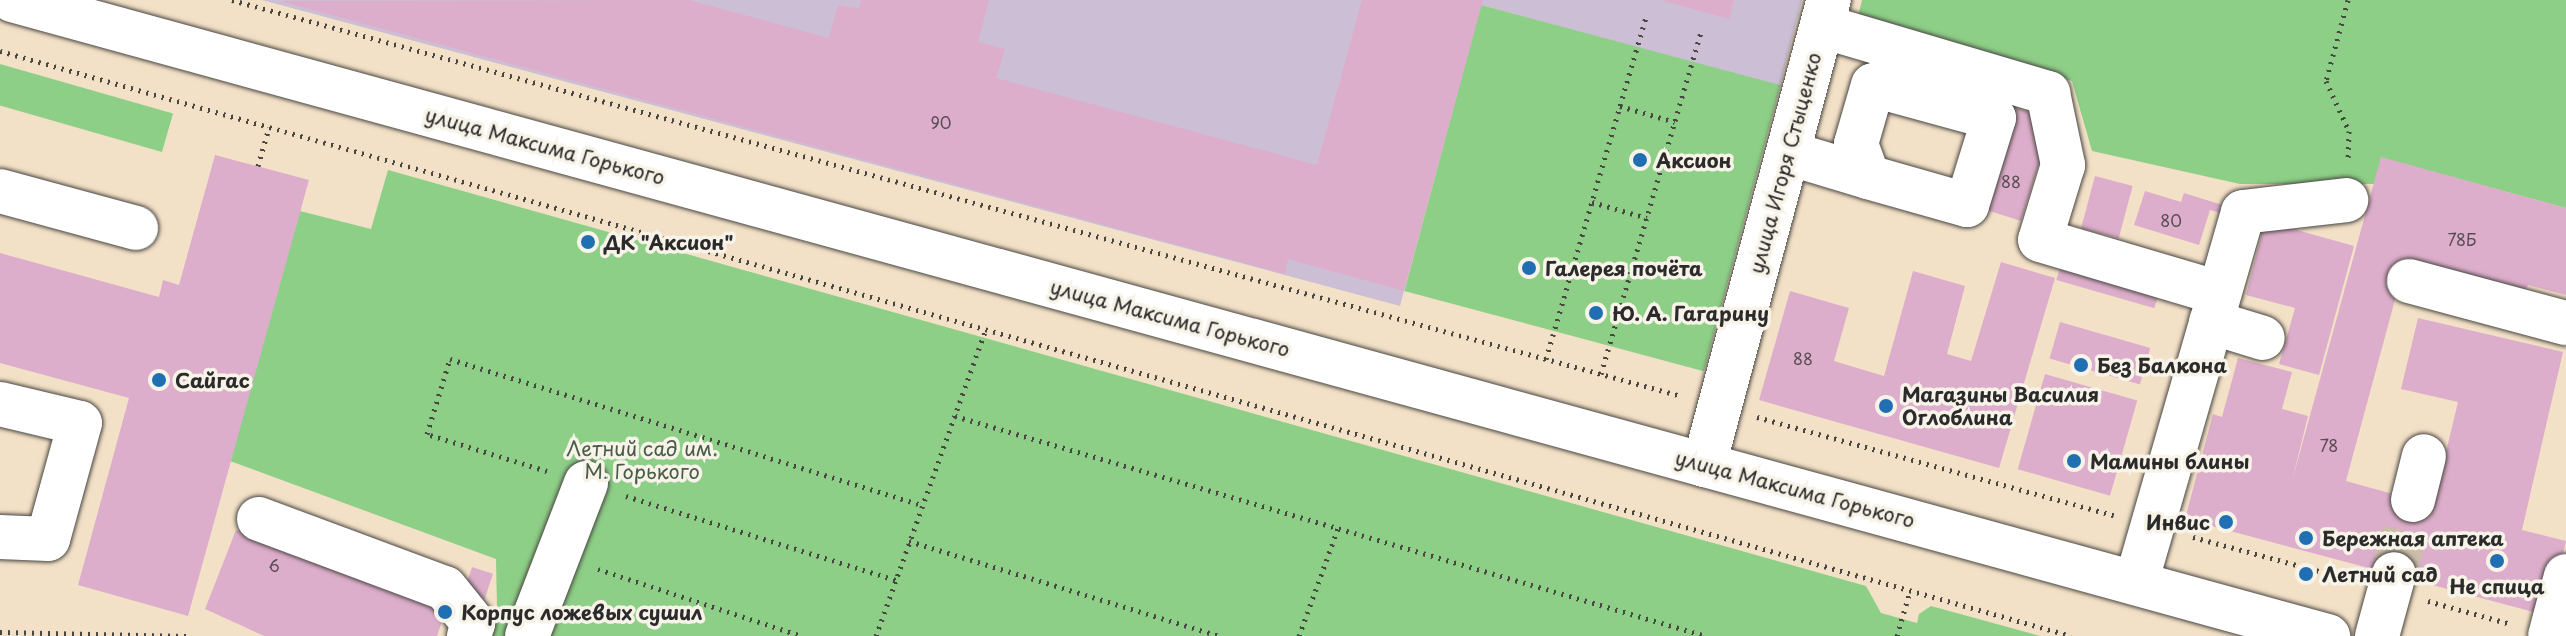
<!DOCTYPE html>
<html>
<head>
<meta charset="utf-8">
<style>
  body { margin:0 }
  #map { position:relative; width:2566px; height:636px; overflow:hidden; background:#f3e1c7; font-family:"Playpen Sans",sans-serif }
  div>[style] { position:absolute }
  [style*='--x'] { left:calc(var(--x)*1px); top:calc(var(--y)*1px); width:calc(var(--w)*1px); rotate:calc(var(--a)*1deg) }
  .industrial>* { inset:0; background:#ccbed4 }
  .green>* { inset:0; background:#8dcf87; transform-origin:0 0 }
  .building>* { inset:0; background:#ddaecb; transform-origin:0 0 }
  .minor-tunnel>* { height:44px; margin-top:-22px; transform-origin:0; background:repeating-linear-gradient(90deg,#cbbda8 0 44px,transparent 0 66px) }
  .path>* { height:5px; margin-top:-2.5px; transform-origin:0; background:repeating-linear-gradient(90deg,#494642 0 2px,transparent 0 8px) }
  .roads { filter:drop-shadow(0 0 2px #494642) drop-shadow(0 0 2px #494642) }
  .minor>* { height:44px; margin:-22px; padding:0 22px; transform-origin:22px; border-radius:22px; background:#fff }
  .major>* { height:44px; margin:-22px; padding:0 22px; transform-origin:22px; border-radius:22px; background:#fff }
  .dots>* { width:22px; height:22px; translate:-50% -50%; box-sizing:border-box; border:4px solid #f7f3e8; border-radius:50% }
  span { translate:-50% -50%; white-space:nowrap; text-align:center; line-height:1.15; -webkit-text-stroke:7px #f7f3e8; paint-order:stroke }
  .number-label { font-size:16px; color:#584c53 }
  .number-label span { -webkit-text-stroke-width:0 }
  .street-label { font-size:20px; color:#2b2b2b }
  .poi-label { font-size:20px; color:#2b2b2b; font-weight:700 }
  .left { translate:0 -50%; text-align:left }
  .right { translate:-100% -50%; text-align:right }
  .park-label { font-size:20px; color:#485c47 }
</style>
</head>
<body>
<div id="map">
  <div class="industrial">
    <i style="clip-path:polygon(262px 0,1802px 0,1780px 86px,1481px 5px,1400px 306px)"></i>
  </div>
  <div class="green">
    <i style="clip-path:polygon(1862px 0,2566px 0,2566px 208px,2382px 158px,2374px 184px,2240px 184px,2092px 151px,2072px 81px,1857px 21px)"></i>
    <i style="left:1481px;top:5px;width:310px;height:296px;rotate:15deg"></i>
    <i style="left:0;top:64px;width:180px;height:40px;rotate:16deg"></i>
    <i style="clip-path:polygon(388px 170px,1866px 586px,1881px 613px,1917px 623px,1919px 614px,1931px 606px,2040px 636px,486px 636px,497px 608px,496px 559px,230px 461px,300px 211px,371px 229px)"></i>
  </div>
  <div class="building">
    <i style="clip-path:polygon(689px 0,829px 38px,838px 5px,859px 9px,861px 0,989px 0,978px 42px,1005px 49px,996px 78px,1317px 165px,1362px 0,1483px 0,1404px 291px,1288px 259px,1285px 274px,280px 1px)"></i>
    <i style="clip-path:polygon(1660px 0,1734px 0,1729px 19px)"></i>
    <i style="clip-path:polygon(2010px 106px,2035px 114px,2042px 154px,2021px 221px,1980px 208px)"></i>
    <i style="clip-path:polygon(215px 155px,309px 180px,188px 616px,78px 585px,129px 398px,0 363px,0 253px,159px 297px,163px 280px,179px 285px)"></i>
    <i style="clip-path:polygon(2381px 157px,2566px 208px,2566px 295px,2528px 285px,2525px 292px,2403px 270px,2346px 481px,2422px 502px,2435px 453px,2445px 456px,2458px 402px,2401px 389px,2418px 318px,2563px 352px,2522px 530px,2566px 541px,2549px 616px,2185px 519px,2213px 414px,2222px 417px,2238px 358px,2292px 372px,2282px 409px,2308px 416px,2292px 481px)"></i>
    <i style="left:2095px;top:176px;width:39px;height:54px;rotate:15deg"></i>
    <i style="clip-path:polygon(2145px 191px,2181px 202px,2184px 193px,2229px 207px,2227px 215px,2210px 210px,2199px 245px,2134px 225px)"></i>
    <i style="clip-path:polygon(2265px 221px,2354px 246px,2319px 375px,2279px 364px,2295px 308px,2246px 295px)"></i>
    <i style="left:2063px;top:257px;width:102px;height:24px;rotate:16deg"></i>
    <i style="clip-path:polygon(2001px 262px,2055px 278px,1999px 468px,1759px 400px,1790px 291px,1849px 308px,1834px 361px,1884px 376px,1913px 271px,1965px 286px,1947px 354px,1971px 361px)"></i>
    <i style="left:2060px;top:322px;width:94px;height:38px;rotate:16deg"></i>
    <i style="left:2045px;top:374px;width:96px;height:99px;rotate:16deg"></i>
    <i style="clip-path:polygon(236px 530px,445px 612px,437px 636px,264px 636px,205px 609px)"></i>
    <i style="left:472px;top:567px;width:22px;height:27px;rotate:18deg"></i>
  </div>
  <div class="minor-tunnel">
    <i style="--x:2394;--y:574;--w:76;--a:-75.6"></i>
  </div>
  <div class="path">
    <i style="--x:232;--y:0;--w:1503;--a:15.28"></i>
    <i style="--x:2348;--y:0;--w:84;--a:105.2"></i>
    <i style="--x:2326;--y:81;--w:55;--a:65.3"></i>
    <i style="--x:2349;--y:131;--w:28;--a:92"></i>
    <i style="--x:0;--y:51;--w:2152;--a:15.77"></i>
    <i style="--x:1620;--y:106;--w:57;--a:16.2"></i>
    <i style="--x:258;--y:166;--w:40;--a:-74"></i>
    <i style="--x:1592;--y:202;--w:57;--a:16.2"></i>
    <i style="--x:1546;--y:359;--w:359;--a:-73.7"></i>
    <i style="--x:1601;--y:374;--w:359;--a:-73.7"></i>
    <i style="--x:955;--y:416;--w:783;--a:16.33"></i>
    <i style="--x:1757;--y:417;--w:370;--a:15.4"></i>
    <i style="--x:547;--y:471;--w:126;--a:-162.9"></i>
    <i style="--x:427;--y:434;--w:78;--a:-73"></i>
    <i style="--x:450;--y:359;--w:494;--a:17.2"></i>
    <i style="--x:626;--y:496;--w:283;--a:17.3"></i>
    <i style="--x:2193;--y:537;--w:162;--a:15.1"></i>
    <i style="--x:909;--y:541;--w:325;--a:17"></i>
    <i style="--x:598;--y:569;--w:215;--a:18.2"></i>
    <i style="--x:2428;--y:601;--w:86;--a:15.5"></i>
    <i style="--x:0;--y:632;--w:188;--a:1.2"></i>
    <i style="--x:876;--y:636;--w:326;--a:-70.3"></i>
    <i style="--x:1299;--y:636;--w:115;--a:-70.1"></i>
    <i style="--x:1897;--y:636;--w:47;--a:-73.9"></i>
  </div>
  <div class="roads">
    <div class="minor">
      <i style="--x:1822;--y:26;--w:236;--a:16.5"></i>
      <i style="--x:2048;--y:93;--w:74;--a:78.2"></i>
      <i style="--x:2063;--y:165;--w:78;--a:107"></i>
      <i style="--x:2040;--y:240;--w:187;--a:16.5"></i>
      <i style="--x:1788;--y:153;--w:84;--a:16.7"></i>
      <i style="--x:1868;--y:177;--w:103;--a:15.8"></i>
      <i style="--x:1967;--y:205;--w:91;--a:-72.8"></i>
      <i style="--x:1994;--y:118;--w:125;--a:-164.7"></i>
      <i style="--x:1873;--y:85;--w:61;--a:106.1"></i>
      <i style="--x:1856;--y:144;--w:35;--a:70"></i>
      <i style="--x:0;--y:191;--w:141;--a:15.2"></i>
      <i style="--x:2409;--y:281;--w:163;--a:15"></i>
      <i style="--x:2211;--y:322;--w:54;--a:17.1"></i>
      <i style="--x:0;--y:404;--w:82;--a:13.4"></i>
      <i style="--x:80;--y:423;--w:120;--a:105.4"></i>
      <i style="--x:48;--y:539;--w:48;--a:-177.6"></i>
      <i style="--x:1704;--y:465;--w:482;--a:-75"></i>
      <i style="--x:2413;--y:500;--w:45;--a:-76"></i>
      <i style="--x:259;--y:519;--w:198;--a:20.4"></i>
      <i style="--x:445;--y:588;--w:45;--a:51.3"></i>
      <i style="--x:473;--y:623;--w:14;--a:107"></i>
      <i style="--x:2136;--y:583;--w:386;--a:-73.9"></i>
      <i style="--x:2243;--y:212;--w:104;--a:-6.6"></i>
      <i style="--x:527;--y:636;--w:164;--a:-68.9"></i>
      <i style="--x:2377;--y:636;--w:64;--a:-74.7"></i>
      <i style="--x:2550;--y:636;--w:62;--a:-75.1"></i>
    </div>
    <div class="major">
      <i style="--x:12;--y:0;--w:2402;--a:15.36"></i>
    </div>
  </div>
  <div class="dots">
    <i style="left:1640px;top:160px;background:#1f6fb2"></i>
    <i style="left:588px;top:242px;background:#1f6fb2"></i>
    <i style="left:1529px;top:268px;background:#1f6fb2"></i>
    <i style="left:1596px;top:313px;background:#1f6fb2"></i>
    <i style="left:2081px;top:365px;background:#1f6fb2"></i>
    <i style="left:159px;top:380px;background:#1f6fb2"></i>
    <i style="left:1886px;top:406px;background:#1f6fb2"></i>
    <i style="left:2074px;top:461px;background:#1f6fb2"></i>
    <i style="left:2226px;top:522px;background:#1f6fb2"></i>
    <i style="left:2306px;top:538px;background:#1f6fb2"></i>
    <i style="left:2497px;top:561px;background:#1f6fb2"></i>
    <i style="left:2306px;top:574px;background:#1f6fb2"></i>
    <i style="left:445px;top:612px;background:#1f6fb2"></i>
  </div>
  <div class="number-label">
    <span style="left:941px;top:122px">90</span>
    <span style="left:2011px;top:181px">88</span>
    <span style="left:2171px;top:220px">80</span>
    <span style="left:2462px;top:239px">78Б</span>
    <span style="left:1803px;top:358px">88</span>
    <span style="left:2329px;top:445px">78</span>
    <span style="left:274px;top:565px">6</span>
  </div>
  <div class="street-label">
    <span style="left:545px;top:146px;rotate:15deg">улица Максима Горького</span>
    <span style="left:1785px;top:163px;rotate:-75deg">улица Игоря Стыценко</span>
    <span style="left:1170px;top:318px;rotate:15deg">улица Максима Горького</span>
    <span style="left:1795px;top:489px;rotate:15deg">улица Максима Горького</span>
  </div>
  <div class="poi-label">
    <span class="left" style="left:1656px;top:160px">Аксион</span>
    <span class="left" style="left:604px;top:242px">ДК "Аксион"</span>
    <span class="left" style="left:1545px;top:268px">Галерея почёта</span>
    <span class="left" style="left:1612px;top:313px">Ю. А. Гагарину</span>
    <span class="left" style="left:2097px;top:365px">Без Балкона</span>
    <span class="left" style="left:175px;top:380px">Сайгас</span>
    <span class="left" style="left:1902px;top:406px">Магазины Василия<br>Оглоблина</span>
    <span class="left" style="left:2090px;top:461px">Мамины блины</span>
    <span class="right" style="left:2210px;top:522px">Инвис</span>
    <span class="left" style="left:2322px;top:538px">Бережная аптека</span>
    <span class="left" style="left:2322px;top:574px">Летний сад</span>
    <span style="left:2497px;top:586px">Не спица</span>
    <span class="left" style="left:461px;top:612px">Корпус ложевых сушил</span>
  </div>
  <div class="park-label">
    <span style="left:642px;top:460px">Летний сад им.<br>М. Горького</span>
  </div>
</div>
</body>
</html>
